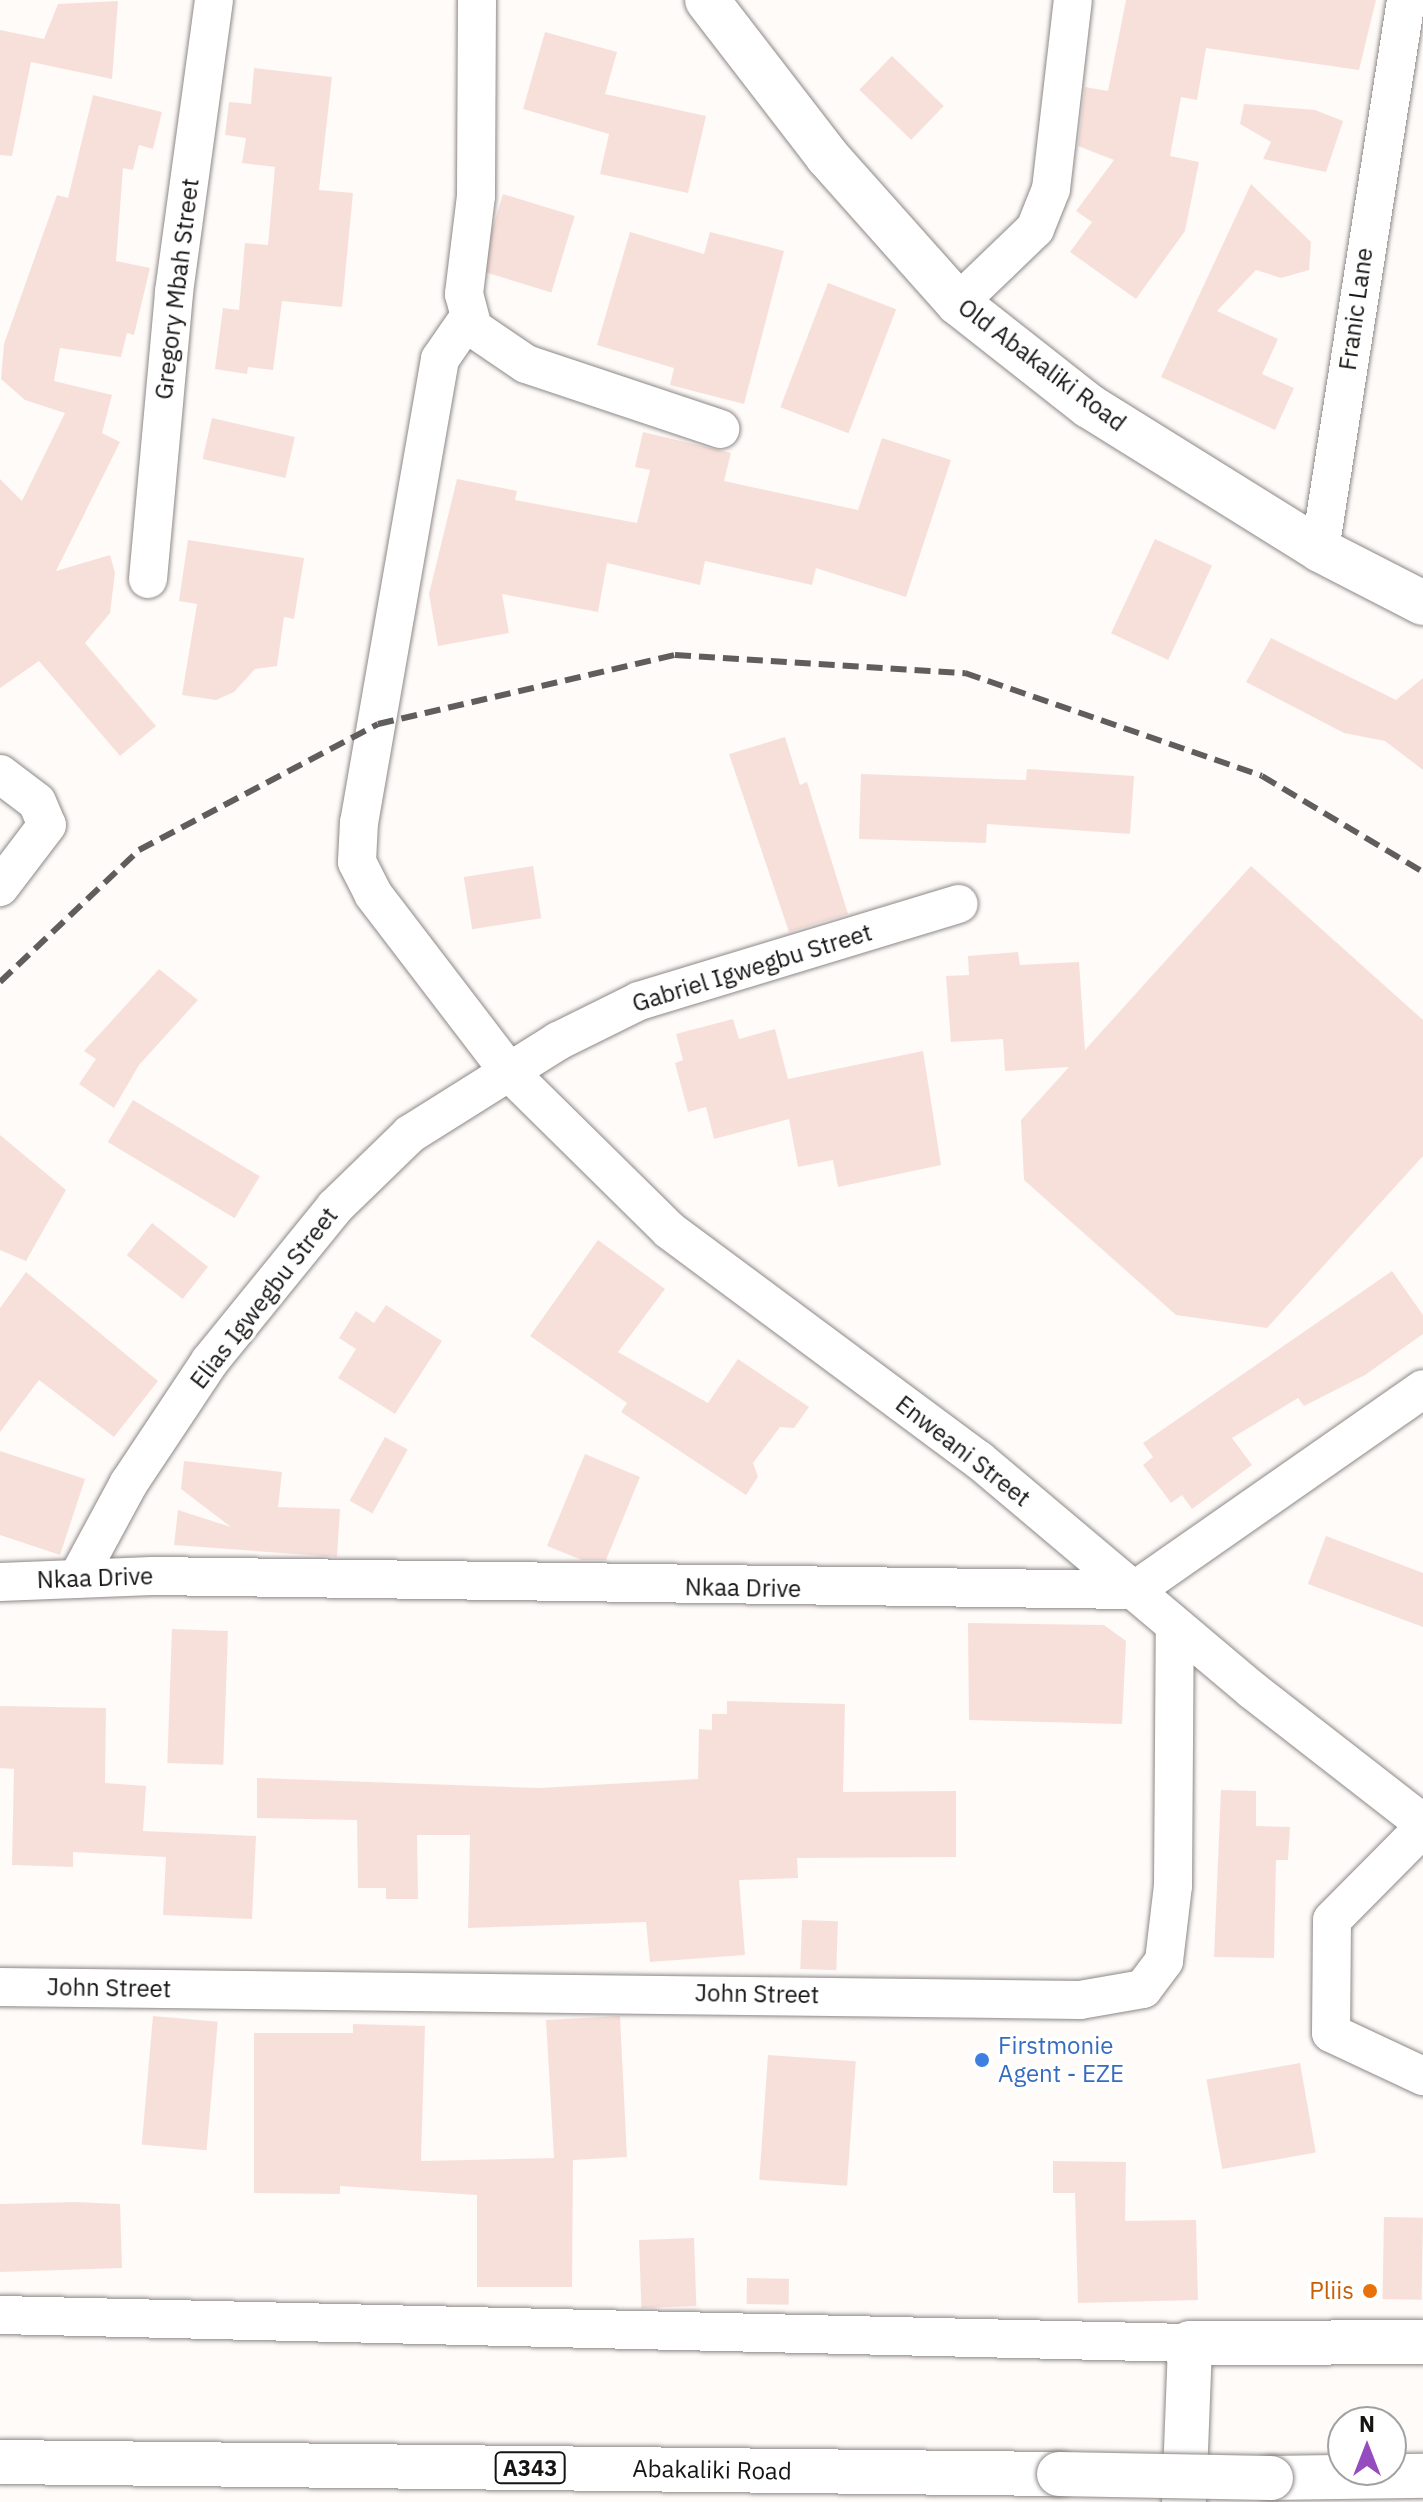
<!DOCTYPE html>
<html>
<head>
<meta charset="utf-8">
<style>
  body { margin:0 }
  #map { position:relative; width:1423px; height:2502px; overflow:hidden; background:#fefbf9; font-family:"IBM Plex Sans",sans-serif }
  div>[style] { position:absolute }
  [style*='--x'] { left:calc(var(--x)*1px); top:calc(var(--y)*1px); width:calc(var(--w)*1px); rotate:calc(var(--a)*1deg) }
  .building>* { inset:0; background:#f8e0da; transform-origin:0 0 }
  .roads { filter:drop-shadow(0 0 2px #8e8886) drop-shadow(0 0 2px #8e8886) }
  .street>* { height:38px; margin:-19px; padding:0 19px; transform-origin:19px; border-radius:19px; background:#fff }
  .secondary>* { height:44px; margin:-22px; padding:0 22px; transform-origin:22px; border-radius:22px; background:#fff }
  .highway>* { height:44px; margin:-22px; padding:0 22px; transform-origin:22px; border-radius:22px; background:#fff }
  .rail>* { height:6px; margin-top:-3px; transform-origin:0; background:repeating-linear-gradient(90deg,#605d5c 0 16px,transparent 0 24px) }
  .bridges { filter:drop-shadow(0 0 2px #8e8886) drop-shadow(0 0 2px #8e8886) }
  .highway-bridge>* { height:44px; margin:-22px; padding:0 22px; transform-origin:22px; border-radius:22px; background:#fff }
  .dots>* { width:22px; height:22px; translate:-50% -50%; box-sizing:border-box; border:4px solid #fff; border-radius:50% }
  span { translate:-50% -50%; white-space:nowrap; text-align:center; line-height:1.15; -webkit-text-stroke:7px #fff; paint-order:stroke }
  .shield-label span { padding:2px 6px; background:#fff; border:2px solid; border-radius:6px; -webkit-text-stroke-width:0 }
  .shield-label { font-size:22px; color:#171514; font-weight:700 }
  .street-label { font-size:24px; color:#171514 }
  .shop-label { font-size:24px; color:#366cbe }
  .left { translate:0 -50%; text-align:left }
  .food-label { font-size:24px; color:#c56008 }
  .right { translate:-100% -50%; text-align:right }
  .north { position:absolute; left:1327px; top:2406px; width:80px; height:80px; box-sizing:border-box; background:#fff; border:2px solid #a2a1a1; border-radius:50%; rotate:0deg; font-size:22px; font-weight:700; line-height:32px; text-align:center; color:#171514 }
  .north::after { content:''; display:block; margin:auto; width:28px; height:36px; background:#944cbf; clip-path:polygon(50% 0,100% 100%,50% 72%,0 100%) }
</style>
</head>
<body>
<div id="map">
  <div class="building">
    <i style="clip-path:polygon(1126px 0,1376px 0,1359px 70px,1206px 48px,1197px 100px,1181px 97px,1170px 156px,1199px 162px,1185px 231px,1136px 299px,1070px 252px,1092px 222px,1076px 211px,1114px 160px,1078px 146px,1085px 87px,1108px 91px)"></i>
    <i style="clip-path:polygon(118px 1px,112px 79px,31px 62px,12px 156px,0 155px,0 30px,44px 39px,58px 4px)"></i>
    <i style="clip-path:polygon(545px 32px,617px 52px,605px 94px,706px 116px,688px 193px,600px 174px,609px 134px,523px 109px)"></i>
    <i style="left:892px;top:56px;width:72px;height:47px;rotate:44deg"></i>
    <i style="clip-path:polygon(254px 68px,332px 77px,319px 190px,353px 193px,342px 307px,282px 301px,273px 370px,248px 367px,247px 374px,215px 369px,223px 308px,239px 310px,245px 243px,268px 245px,275px 167px,242px 163px,246px 138px,225px 135px,229px 102px,251px 104px)"></i>
    <i style="clip-path:polygon(93px 95px,162px 112px,153px 149px,139px 145px,133px 170px,123px 168px,116px 261px,150px 268px,134px 335px,127px 333px,121px 357px,60px 348px,54px 381px,112px 395px,102px 433px,120px 442px,56px 571px,110px 555px,115px 573px,110px 613px,85px 643px,156px 726px,120px 756px,39px 661px,0 688px,0 479px,22px 501px,65px 413px,25px 400px,1px 379px,4px 344px,57px 195px,68px 198px)"></i>
    <i style="clip-path:polygon(1244px 104px,1315px 110px,1343px 121px,1326px 172px,1263px 159px,1271px 142px,1240px 124px)"></i>
    <i style="clip-path:polygon(1251px 184px,1311px 242px,1309px 270px,1281px 278px,1256px 270px,1217px 311px,1278px 339px,1262px 374px,1294px 388px,1275px 430px,1161px 377px)"></i>
    <i style="left:503px;top:194px;width:75px;height:80px;rotate:17deg"></i>
    <i style="clip-path:polygon(630px 232px,704px 254px,710px 232px,784px 251px,744px 404px,670px 385px,674px 368px,597px 345px)"></i>
    <i style="left:828px;top:283px;width:73px;height:133px;rotate:21deg"></i>
    <i style="left:212px;top:418px;width:85px;height:42px;rotate:13deg"></i>
    <i style="clip-path:polygon(643px 432px,731px 453px,724px 481px,858px 510px,882px 438px,951px 460px,906px 597px,816px 568px,812px 585px,705px 561px,700px 585px,607px 563px,598px 612px,502px 594px,509px 633px,438px 646px,429px 594px,457px 479px,517px 491px,515px 500px,637px 523px,650px 470px,635px 467px)"></i>
    <i style="left:1155px;top:539px;width:63px;height:104px;rotate:25deg"></i>
    <i style="clip-path:polygon(188px 540px,304px 558px,294px 619px,284px 617px,277px 666px,255px 669px,234px 692px,216px 700px,182px 695px,197px 604px,179px 601px)"></i>
    <i style="clip-path:polygon(1271px 638px,1396px 700px,1423px 678px,1423px 770px,1385px 741px,1344px 733px,1246px 682px)"></i>
    <i style="clip-path:polygon(785px 737px,800px 785px,807px 782px,848px 914px,789px 932px,729px 754px)"></i>
    <i style="clip-path:polygon(1027px 769px,1134px 776px,1130px 834px,987px 824px,986px 843px,859px 839px,861px 774px,1026px 780px)"></i>
    <i style="left:533px;top:866px;width:53px;height:70px;rotate:81deg"></i>
    <i style="clip-path:polygon(1251px 866px,1423px 1020px,1423px 1156px,1267px 1328px,1176px 1315px,1024px 1180px,1021px 1120px,1069px 1067px,1005px 1071px,1003px 1039px,951px 1042px,946px 976px,969px 975px,968px 956px,1018px 952px,1020px 965px,1079px 962px,1085px 1050px)"></i>
    <i style="clip-path:polygon(159px 969px,198px 1000px,139px 1065px,114px 1108px,79px 1084px,96px 1059px,84px 1051px)"></i>
    <i style="clip-path:polygon(733px 1019px,739px 1039px,775px 1029px,788px 1079px,923px 1051px,941px 1165px,838px 1187px,833px 1160px,798px 1167px,789px 1119px,714px 1139px,706px 1107px,688px 1112px,675px 1063px,683px 1060px,676px 1034px)"></i>
    <i style="left:133px;top:1100px;width:148px;height:49px;rotate:31deg"></i>
    <i style="clip-path:polygon(0 1135px,66px 1190px,26px 1261px,0 1250px)"></i>
    <i style="left:152px;top:1223px;width:71px;height:41px;rotate:38deg"></i>
    <i style="clip-path:polygon(598px 1240px,665px 1289px,618px 1352px,708px 1403px,738px 1359px,809px 1407px,794px 1428px,780px 1427px,753px 1463px,758px 1477px,746px 1495px,621px 1412px,627px 1403px,530px 1336px)"></i>
    <i style="clip-path:polygon(1392px 1271px,1423px 1315px,1423px 1334px,1365px 1375px,1304px 1406px,1298px 1398px,1232px 1438px,1252px 1465px,1192px 1509px,1182px 1495px,1171px 1503px,1143px 1465px,1153px 1457px,1143px 1443px)"></i>
    <i style="clip-path:polygon(26px 1272px,158px 1381px,114px 1437px,39px 1380px,0 1432px,0 1308px)"></i>
    <i style="clip-path:polygon(386px 1305px,442px 1341px,395px 1414px,338px 1378px,356px 1349px,339px 1338px,356px 1311px,374px 1323px)"></i>
    <i style="left:385px;top:1437px;width:26px;height:73px;rotate:29deg"></i>
    <i style="clip-path:polygon(0 1451px,85px 1479px,60px 1555px,0 1535px)"></i>
    <i style="clip-path:polygon(585px 1454px,640px 1477px,606px 1560px,582px 1560px,547px 1546px)"></i>
    <i style="clip-path:polygon(184px 1461px,282px 1472px,278px 1507px,340px 1509px,337px 1557px,174px 1545px,178px 1510px,231px 1527px,181px 1489px)"></i>
    <i style="clip-path:polygon(1326px 1536px,1423px 1573px,1423px 1627px,1308px 1584px)"></i>
    <i style="clip-path:polygon(968px 1623px,1104px 1625px,1126px 1641px,1122px 1724px,969px 1720px)"></i>
    <i style="left:172px;top:1629px;width:56px;height:134px;rotate:2deg"></i>
    <i style="clip-path:polygon(727px 1701px,845px 1704px,843px 1792px,956px 1791px,956px 1857px,797px 1858px,798px 1878px,739px 1880px,745px 1955px,650px 1962px,646px 1922px,468px 1928px,470px 1835px,417px 1835px,418px 1899px,386px 1899px,386px 1888px,358px 1888px,357px 1820px,257px 1818px,257px 1778px,539px 1788px,698px 1779px,699px 1729px,712px 1730px,712px 1714px,727px 1714px)"></i>
    <i style="clip-path:polygon(0 1706px,106px 1708px,105px 1783px,146px 1786px,143px 1831px,256px 1836px,252px 1919px,163px 1915px,166px 1857px,73px 1852px,73px 1867px,12px 1865px,14px 1769px,0 1768px)"></i>
    <i style="clip-path:polygon(1221px 1790px,1256px 1791px,1256px 1826px,1290px 1827px,1288px 1860px,1276px 1860px,1274px 1958px,1214px 1957px)"></i>
    <i style="left:802px;top:1920px;width:36px;height:49px;rotate:2deg"></i>
    <i style="left:153px;top:2016px;width:65px;height:129px;rotate:5deg"></i>
    <i style="clip-path:polygon(620px 2016px,627px 2157px,573px 2160px,572px 2287px,477px 2287px,477px 2195px,340px 2186px,340px 2194px,254px 2193px,254px 2033px,353px 2033px,353px 2024px,425px 2026px,421px 2161px,554px 2158px,546px 2020px)"></i>
    <i style="left:768px;top:2055px;width:88px;height:125px;rotate:4deg"></i>
    <i style="left:1300px;top:2063px;width:91px;height:95px;rotate:80deg"></i>
    <i style="clip-path:polygon(1053px 2161px,1126px 2162px,1125px 2221px,1196px 2220px,1198px 2300px,1078px 2303px,1075px 2193px,1053px 2193px)"></i>
    <i style="clip-path:polygon(75px 2202px,120px 2204px,122px 2268px,0 2272px,0 2204px)"></i>
    <i style="left:1384px;top:2217px;width:39px;height:82px;rotate:1deg"></i>
    <i style="left:694px;top:2238px;width:68px;height:55px;rotate:88deg"></i>
    <i style="left:747px;top:2278px;width:42px;height:26px;rotate:1deg"></i>
  </div>
  <div class="roads">
    <div class="street">
      <i style="--x:477;--y:0;--w:196;--a:90.3"></i>
      <i style="--x:476;--y:196;--w:99;--a:97"></i>
      <i style="--x:464;--y:294;--w:35;--a:75"></i>
      <i style="--x:473;--y:328;--w:64;--a:34.2"></i>
      <i style="--x:526;--y:364;--w:205;--a:18.5"></i>
      <i style="--x:958;--y:303;--w:107;--a:-43.9"></i>
      <i style="--x:1035;--y:229;--w:43;--a:-68.2"></i>
      <i style="--x:1051;--y:189;--w:190;--a:-83.4"></i>
      <i style="--x:469;--y:317;--w:51;--a:124.6"></i>
      <i style="--x:440;--y:359;--w:470;--a:99.9"></i>
      <i style="--x:359;--y:822;--w:40;--a:92.9"></i>
      <i style="--x:357;--y:862;--w:36;--a:63"></i>
      <i style="--x:373;--y:894;--w:225;--a:52.6"></i>
      <i style="--x:510;--y:1073;--w:223;--a:44.6"></i>
      <i style="--x:669;--y:1230;--w:386;--a:36.6"></i>
      <i style="--x:979;--y:1460;--w:357;--a:40.1"></i>
      <i style="--x:1252;--y:1690;--w:217;--a:37.9"></i>
      <i style="--x:1320;--y:550;--w:557;--a:-81.11"></i>
      <i style="--x:148;--y:579;--w:288;--a:-84.8"></i>
      <i style="--x:174;--y:292;--w:295;--a:-82.2"></i>
      <i style="--x:0;--y:774;--w:46;--a:37.1"></i>
      <i style="--x:37;--y:802;--w:25;--a:67"></i>
      <i style="--x:47;--y:825;--w:78;--a:127.2"></i>
      <i style="--x:77;--y:1579;--w:109;--a:-61.6"></i>
      <i style="--x:129;--y:1483;--w:146;--a:-56.4"></i>
      <i style="--x:210;--y:1361;--w:198;--a:-50.9"></i>
      <i style="--x:335;--y:1207;--w:105;--a:-44.2"></i>
      <i style="--x:410;--y:1134;--w:175;--a:-32.1"></i>
      <i style="--x:558;--y:1041;--w:90;--a:-26.3"></i>
      <i style="--x:639;--y:1001;--w:334;--a:-16.9"></i>
      <i style="--x:0;--y:1582;--w:152;--a:-2.3"></i>
      <i style="--x:152;--y:1576;--w:983;--a:0.82"></i>
      <i style="--x:1135;--y:1590;--w:351;--a:-34.9"></i>
      <i style="--x:1423;--y:1828;--w:129;--a:134.7"></i>
      <i style="--x:1332;--y:1920;--w:113;--a:90.5"></i>
      <i style="--x:1331;--y:2033;--w:102;--a:25.1"></i>
      <i style="--x:0;--y:1987;--w:1080;--a:0.69"></i>
      <i style="--x:1080;--y:2000;--w:64;--a:-9.9"></i>
      <i style="--x:1143;--y:1989;--w:35;--a:-53"></i>
      <i style="--x:1164;--y:1961;--w:76;--a:-83.2"></i>
      <i style="--x:1173;--y:1886;--w:260;--a:-89.6"></i>
      <i style="--x:0;--y:2315;--w:1190;--a:1.35"></i>
    </div>
    <div class="secondary">
      <i style="--x:707;--y:0;--w:197;--a:52.4"></i>
      <i style="--x:827;--y:156;--w:197;--a:48.3"></i>
      <i style="--x:958;--y:303;--w:167;--a:38.2"></i>
      <i style="--x:1089;--y:406;--w:272;--a:31.9"></i>
      <i style="--x:1320;--y:550;--w:116;--a:27.2"></i>
      <i style="--x:1184;--y:2502;--w:159;--a:-87.8"></i>
      <i style="--x:1190;--y:2343;--w:233;--a:-0.2"></i>
    </div>
    <div class="highway">
      <i style="--x:0;--y:2462;--w:1059;--a:0.65"></i>
      <i style="--x:1271;--y:2478;--w:152;--a:-0.8"></i>
    </div>
  </div>
  <div class="rail">
    <i style="--x:0;--y:982;--w:192;--a:-43.5"></i>
    <i style="--x:139;--y:850;--w:270;--a:-27.8"></i>
    <i style="--x:378;--y:724;--w:305;--a:-13.1"></i>
    <i style="--x:675;--y:655;--w:291;--a:3.6"></i>
    <i style="--x:965;--y:673;--w:314;--a:19.1"></i>
    <i style="--x:1262;--y:776;--w:187;--a:30.8"></i>
  </div>
  <div class="bridges">
    <div class="highway-bridge">
      <i style="--x:1059;--y:2474;--w:212;--a:1.1"></i>
    </div>
  </div>
  <div class="dots">
    <i style="left:982px;top:2060px;background:#3f7fe0"></i>
    <i style="left:1370px;top:2291px;background:#e8710a"></i>
  </div>
  <div class="shield-label">
    <span style="left:530px;top:2468px">A343</span>
  </div>
  <div class="street-label">
    <span style="left:177px;top:289px;rotate:-83deg">Gregory Mbah Street</span>
    <span style="left:1356px;top:309px;rotate:-82deg">Franic Lane</span>
    <span style="left:1042px;top:365px;rotate:37deg">Old Abakaliki Road</span>
    <span style="left:752px;top:968px;rotate:-17deg">Gabriel Igwegbu Street</span>
    <span style="left:264px;top:1298px;rotate:-52deg">Elias Igwegbu Street</span>
    <span style="left:963px;top:1451px;rotate:38deg">Enweani Street</span>
    <span style="left:95px;top:1578px;rotate:-2deg">Nkaa Drive</span>
    <span style="left:743px;top:1588px;rotate:1deg">Nkaa Drive</span>
    <span style="left:109px;top:1988px;rotate:1deg">John Street</span>
    <span style="left:757px;top:1994px;rotate:1deg">John Street</span>
    <span style="left:712px;top:2470px;rotate:1deg">Abakaliki Road</span>
  </div>
  <div class="shop-label">
    <span class="left" style="left:998px;top:2060px">Firstmonie<br>Agent - EZE</span>
  </div>
  <div class="food-label">
    <span class="right" style="left:1354px;top:2291px">Pliis</span>
  </div>
  <div class="north">N</div>
</div>
</body>
</html>
